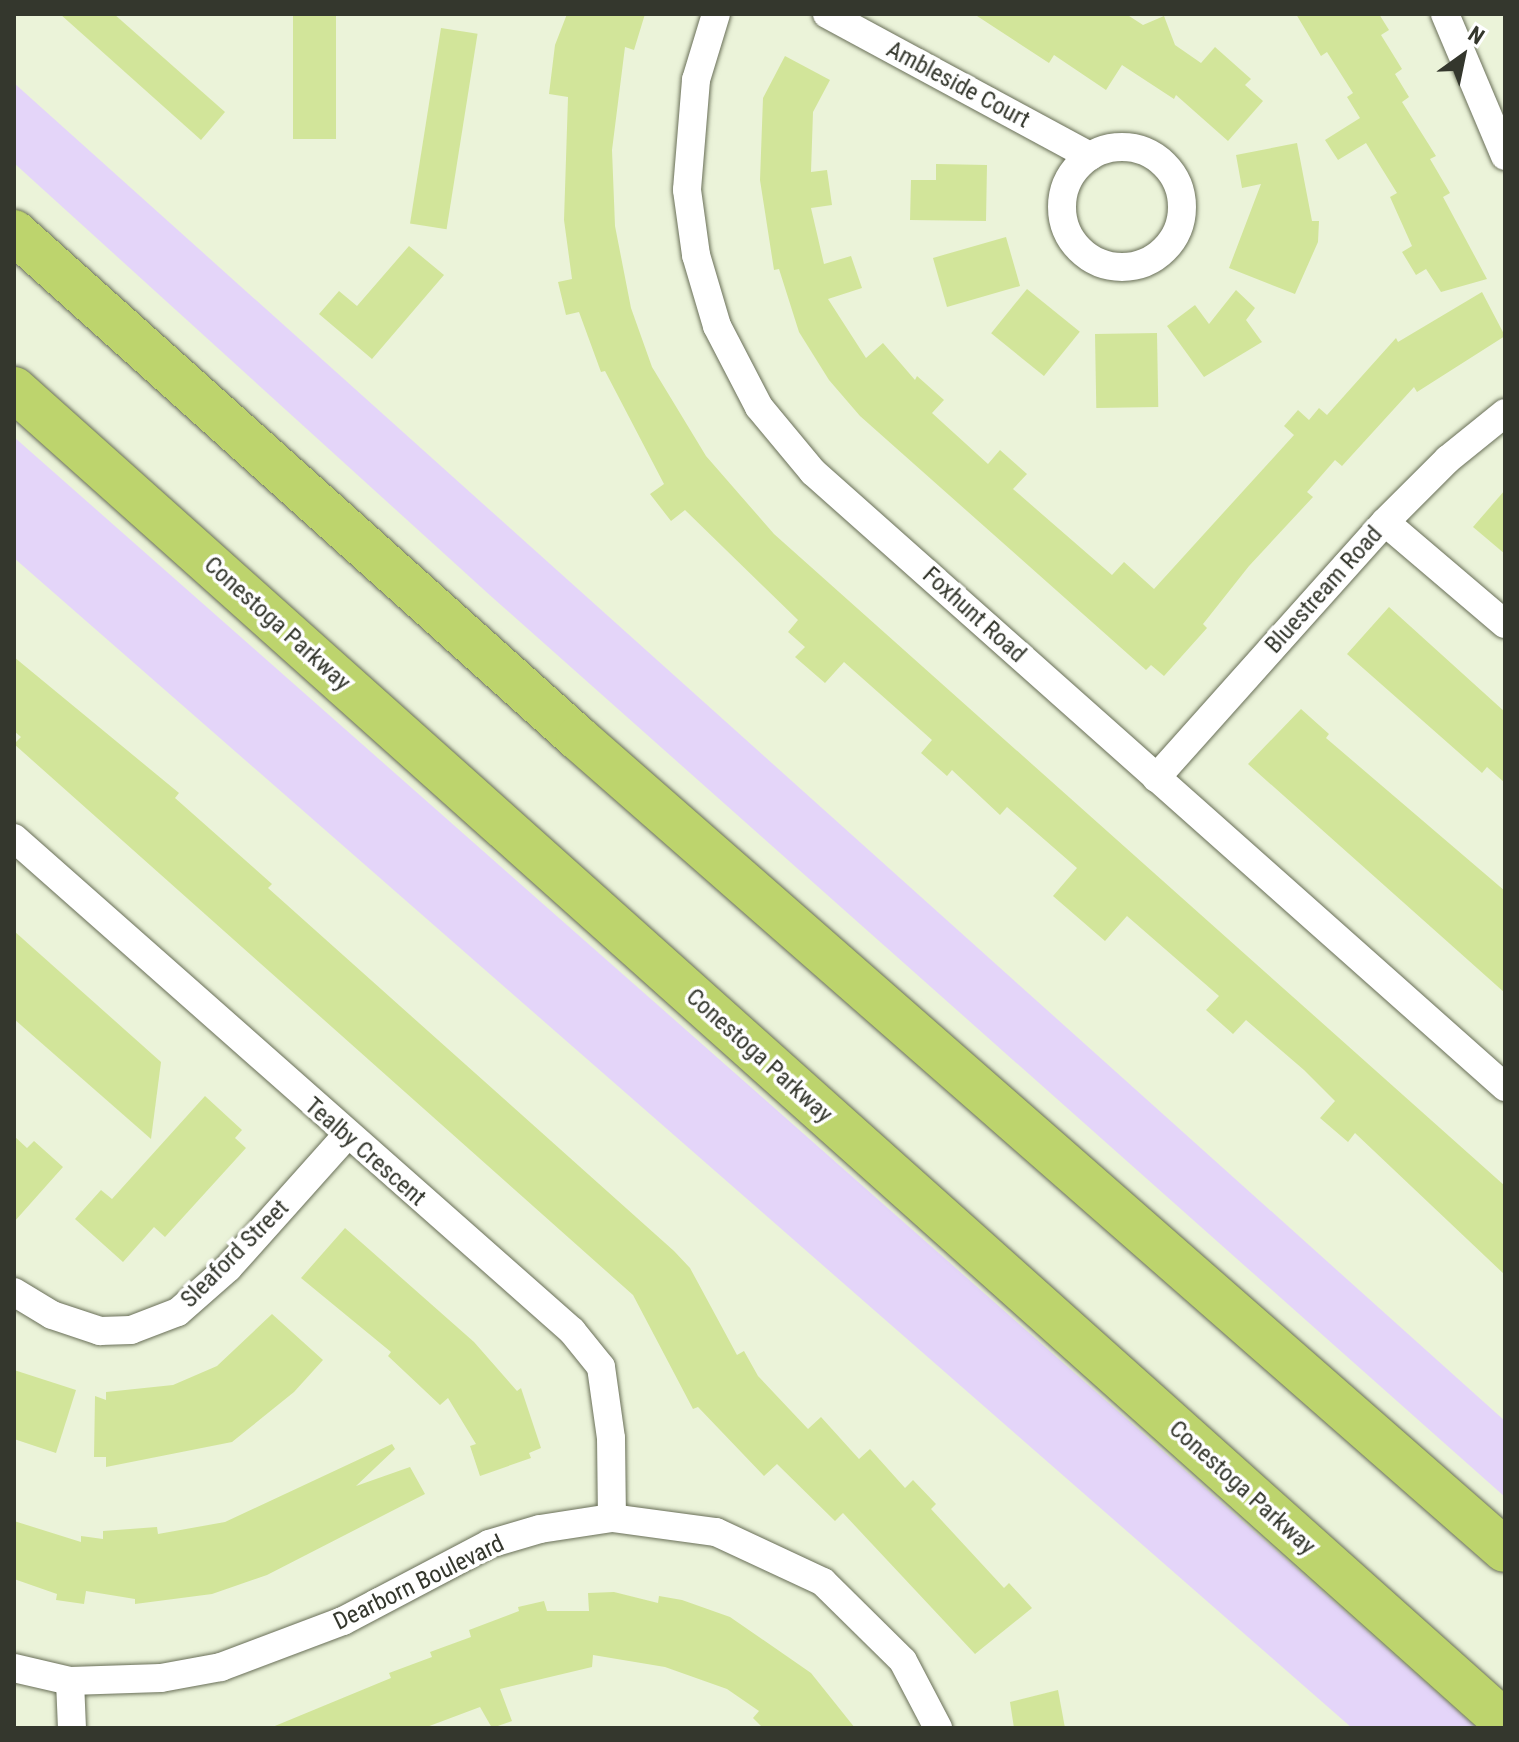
<!DOCTYPE html>
<html>
<head>
<meta charset="utf-8">
<style>
  body { margin:0 }
  #map { position:relative; width:1519px; height:1742px; overflow:hidden; background:#ebf3d9; font-family:"Roboto Condensed",sans-serif }
  div>[style] { position:absolute }
  [style*='--x'] { left:calc(var(--x)*1px); top:calc(var(--y)*1px); width:calc(var(--w)*1px); rotate:calc(var(--a)*1deg) }
  .green>* { inset:0; background:#e4d5f9 }
  .building>* { inset:0; background:#d2e59a; transform-origin:0 0 }
  .roads { filter:drop-shadow(0 0 2px #696f58) drop-shadow(0 0 2px #696f58) }
  .street>* { height:28px; margin:-14px; padding:0 14px; transform-origin:14px; border-radius:14px; background:#fff }
  .street>.ring { margin:-14px; padding:0; box-sizing:content-box; background:none; border:28px solid #fff; border-radius:50% }
  .highway>* { height:44px; margin:-22px; padding:0 22px; transform-origin:22px; border-radius:22px; background:#bdd46d }
  span { translate:-50% -50%; white-space:nowrap; text-align:center; line-height:1.15; -webkit-text-stroke:7px #fff; paint-order:stroke }
  .street-label { font-size:24px; color:#34372d }
  .frame { position:absolute; inset:0; border:16px solid #34372d; pointer-events:none }
  .north { position:absolute; left:1423px; top:16px; width:80px; height:80px; -webkit-text-stroke:6px #fff; paint-order:stroke; rotate:33deg; font-size:22px; font-weight:700; line-height:32px; text-align:center; color:#34372d }
  .north::after { content:''; display:block; margin:auto; width:28px; height:36px; background:#34372d; clip-path:polygon(50% 0,100% 100%,50% 72%,0 100%) }
</style>
</head>
<body>
<div id="map">
  <div class="green">
    <i style="clip-path:polygon(14px 83px,1505px 1421px,1505px 1497px,493px 598px,14px 163px)"></i>
    <i style="clip-path:polygon(14px 437px,1477px 1728px,1352px 1728px,14px 558px)"></i>
  </div>
  <div class="building">
    <i style="clip-path:polygon(60px 14px,114px 14px,225px 112px,201px 140px)"></i>
    <i style="left:293px;top:14px;width:43px;height:125px"></i>
    <i style="clip-path:polygon(567px 14px,645px 14px,634px 50px,625px 47px,612px 150px,615px 226px,631px 308px,652px 367px,706px 456px,774px 534px,1505px 1186px,1505px 1275px,1355px 1133px,1348px 1142px,1320px 1118px,1335px 1101px,1304px 1070px,1246px 1020px,1233px 1034px,1206px 1010px,1219px 996px,1127px 916px,1105px 941px,1053px 896px,1077px 868px,1007px 807px,1000px 815px,952px 770px,947px 776px,921px 753px,932px 740px,844px 662px,825px 683px,795px 657px,805px 647px,788px 632px,798px 620px,685px 510px,671px 521px,650px 494px,664px 484px,605px 371px,601px 372px,579px 312px,566px 315px,558px 282px,572px 279px,564px 220px,568px 97px,549px 94px,555px 45px)"></i>
    <i style="clip-path:polygon(974px 14px,1126px 14px,1143px 25px,1164px 16px,1175px 45px,1201px 63px,1215px 47px,1251px 79px,1245px 85px,1263px 101px,1228px 141px,1176px 95px,1174px 99px,1122px 65px,1106px 90px,1054px 55px,1049px 63px)"></i>
    <i style="clip-path:polygon(1296px 14px,1379px 14px,1389px 30px,1381px 35px,1402px 69px,1395px 74px,1409px 97px,1402px 102px,1436px 156px,1430px 159px,1450px 193px,1443px 197px,1487px 279px,1441px 292px,1426px 269px,1416px 275px,1402px 252px,1412px 246px,1390px 197px,1397px 193px,1366px 143px,1338px 160px,1325px 140px,1360px 118px,1347px 97px,1353px 93px,1327px 52px,1321px 56px)"></i>
    <i style="left:441px;top:28px;width:37px;height:198px;rotate:9deg"></i>
    <i style="clip-path:polygon(785px 56px,830px 80px,813px 112px,811px 172px,827px 170px,832px 205px,811px 208px,824px 264px,851px 256px,862px 288px,828px 299px,866px 358px,883px 343px,915px 380px,917px 376px,944px 400px,932px 413px,988px 464px,1000px 450px,1027px 474px,1013px 489px,1112px 575px,1124px 562px,1154px 589px,1294px 435px,1284px 426px,1298px 410px,1309px 420px,1319px 408px,1327px 415px,1396px 338px,1398px 342px,1482px 292px,1505px 336px,1417px 392px,1414px 387px,1342px 466px,1335px 460px,1307px 492px,1313px 497px,1249px 566px,1203px 624px,1207px 628px,1164px 676px,1151px 665px,1146px 670px,860px 416px,829px 380px,799px 332px,779px 269px,774px 270px,760px 180px,763px 98px)"></i>
    <i style="clip-path:polygon(1297px 143px,1312px 221px,1319px 221px,1318px 242px,1295px 294px,1229px 268px,1261px 184px,1242px 188px,1236px 155px)"></i>
    <i style="clip-path:polygon(936px 164px,987px 165px,986px 221px,910px 220px,911px 180px,936px 180px)"></i>
    <i style="left:1006px;top:237px;width:51px;height:76px;rotate:74deg"></i>
    <i style="clip-path:polygon(409px 246px,444px 275px,372px 359px,319px 314px,339px 291px,357px 306px)"></i>
    <i style="left:1027px;top:289px;width:68px;height:57px;rotate:39deg"></i>
    <i style="clip-path:polygon(1236px 290px,1255px 308px,1246px 320px,1262px 342px,1204px 377px,1167px 326px,1195px 305px,1209px 324px)"></i>
    <i style="left:1157px;top:333px;width:74px;height:62px;rotate:89deg"></i>
    <i style="clip-path:polygon(1505px 490px,1505px 554px,1473px 527px)"></i>
    <i style="clip-path:polygon(1389px 607px,1505px 712px,1505px 783px,1487px 767px,1482px 773px,1347px 654px)"></i>
    <i style="clip-path:polygon(14px 657px,179px 793px,175px 798px,272px 884px,268px 888px,674px 1251px,690px 1268px,737px 1355px,744px 1351px,758px 1376px,808px 1429px,821px 1417px,859px 1459px,870px 1449px,905px 1488px,913px 1480px,936px 1504px,931px 1509px,1004px 1588px,1009px 1583px,1032px 1608px,975px 1654px,843px 1513px,835px 1521px,777px 1464px,764px 1476px,698px 1407px,693px 1409px,633px 1295px,14px 744px,21px 737px,14px 731px)"></i>
    <i style="clip-path:polygon(1301px 709px,1329px 734px,1326px 738px,1505px 891px,1505px 993px,1248px 764px)"></i>
    <i style="clip-path:polygon(14px 931px,161px 1062px,151px 1139px,14px 1019px)"></i>
    <i style="clip-path:polygon(205px 1096px,242px 1130px,235px 1138px,246px 1148px,165px 1237px,154px 1227px,123px 1262px,75px 1219px,101px 1190px,112px 1199px)"></i>
    <i style="clip-path:polygon(14px 1136px,27px 1148px,34px 1141px,63px 1167px,14px 1222px)"></i>
    <i style="clip-path:polygon(345px 1228px,474px 1342px,517px 1391px,521px 1388px,541px 1448px,529px 1453px,531px 1458px,480px 1476px,470px 1446px,476px 1444px,448px 1398px,440px 1405px,388px 1356px,391px 1352px,301px 1278px)"></i>
    <i style="clip-path:polygon(272px 1314px,323px 1360px,294px 1392px,232px 1442px,106px 1467px,106px 1457px,94px 1457px,95px 1396px,106px 1400px,106px 1392px,173px 1385px,217px 1366px)"></i>
    <i style="clip-path:polygon(14px 1370px,76px 1390px,56px 1453px,14px 1439px)"></i>
    <i style="clip-path:polygon(392px 1444px,395px 1449px,356px 1486px,410px 1467px,425px 1494px,267px 1575px,212px 1594px,135px 1604px,135px 1599px,86px 1591px,84px 1604px,56px 1600px,57px 1594px,14px 1579px,14px 1521px,81px 1542px,81px 1536px,103px 1539px,103px 1531px,157px 1527px,158px 1534px,225px 1522px)"></i>
    <i style="clip-path:polygon(614px 1592px,658px 1603px,659px 1596px,682px 1600px,730px 1617px,811px 1673px,855px 1728px,763px 1728px,753px 1718px,759px 1711px,727px 1689px,665px 1667px,593px 1655px,592px 1667px,500px 1689px,512px 1721px,492px 1728px,480px 1707px,424px 1728px,270px 1728px,391px 1678px,389px 1673px,432px 1657px,430px 1652px,471px 1637px,469px 1630px,519px 1611px,518px 1607px,544px 1601px,547px 1611px,589px 1611px,588px 1593px)"></i>
    <i style="clip-path:polygon(1058px 1690px,1065px 1728px,1014px 1728px,1010px 1702px)"></i>
  </div>
  <div class="roads">
    <div class="street">
      <i style="--x:716;--y:14;--w:69;--a:106.9"></i>
      <i style="--x:696;--y:80;--w:110;--a:94.7"></i>
      <i style="--x:687;--y:190;--w:66;--a:82.1"></i>
      <i style="--x:696;--y:255;--w:74;--a:73.5"></i>
      <i style="--x:717;--y:326;--w:91;--a:62.6"></i>
      <i style="--x:759;--y:407;--w:85;--a:50.3"></i>
      <i style="--x:813;--y:472;--w:926;--a:41.63"></i>
      <i style="--x:827;--y:14;--w:299;--a:28.4"></i>
      <i style="--x:1445;--y:14;--w:154;--a:67.1"></i>
      <i class="ring" style="left:1062px;top:147px;width:92px;height:92px"></i>
      <i style="--x:1385;--y:522;--w:157;--a:40.4"></i>
      <i style="--x:1156;--y:778;--w:343;--a:-48.2"></i>
      <i style="--x:1385;--y:522;--w:89;--a:-45"></i>
      <i style="--x:1448;--y:459;--w:73;--a:-38.9"></i>
      <i style="--x:14;--y:838;--w:745;--a:41.46"></i>
      <i style="--x:572;--y:1331;--w:46;--a:51.1"></i>
      <i style="--x:601;--y:1367;--w:72;--a:82"></i>
      <i style="--x:611;--y:1438;--w:80;--a:89.3"></i>
      <i style="--x:14;--y:1292;--w:44;--a:31.2"></i>
      <i style="--x:52;--y:1315;--w:51;--a:18.4"></i>
      <i style="--x:100;--y:1331;--w:31;--a:-2"></i>
      <i style="--x:131;--y:1330;--w:50;--a:-21"></i>
      <i style="--x:178;--y:1312;--w:67;--a:-41.3"></i>
      <i style="--x:228;--y:1268;--w:177;--a:-48.2"></i>
      <i style="--x:14;--y:1668;--w:57;--a:13.1"></i>
      <i style="--x:70;--y:1681;--w:91;--a:-1.9"></i>
      <i style="--x:161;--y:1678;--w:61;--a:-10.4"></i>
      <i style="--x:221;--y:1667;--w:130;--a:-20.7"></i>
      <i style="--x:343;--y:1621;--w:165;--a:-27.8"></i>
      <i style="--x:489;--y:1544;--w:53;--a:-16.4"></i>
      <i style="--x:540;--y:1529;--w:73;--a:-8.7"></i>
      <i style="--x:612;--y:1518;--w:105;--a:7.7"></i>
      <i style="--x:716;--y:1532;--w:118;--a:25"></i>
      <i style="--x:823;--y:1582;--w:112;--a:44.6"></i>
      <i style="--x:903;--y:1661;--w:76;--a:62.4"></i>
      <i style="--x:70;--y:1681;--w:47;--a:87.6"></i>
    </div>
    <div class="highway">
      <i style="--x:14;--y:232;--w:758;--a:41.9"></i>
      <i style="--x:578;--y:738;--w:1232;--a:41.22"></i>
      <i style="--x:14;--y:389;--w:2000;--a:41.8"></i>
    </div>
  </div>
  <div class="street-label">
    <span style="left:958px;top:85px;rotate:28deg">Ambleside Court</span>
    <span style="left:1324px;top:590px;rotate:-48deg">Bluestream Road</span>
    <span style="left:974px;top:615px;rotate:42deg">Foxhunt Road</span>
    <span style="left:277px;top:624px;rotate:42deg">Conestoga Parkway</span>
    <span style="left:759px;top:1056px;rotate:42deg">Conestoga Parkway</span>
    <span style="left:365px;top:1152px;rotate:41deg">Tealby Crescent</span>
    <span style="left:235px;top:1254px;rotate:-45deg">Sleaford Street</span>
    <span style="left:1242px;top:1488px;rotate:42deg">Conestoga Parkway</span>
    <span style="left:419px;top:1583px;rotate:-26deg">Dearborn Boulevard</span>
  </div>
  <div class="frame"></div>
  <div class="north">N</div>
</div>
</body>
</html>
